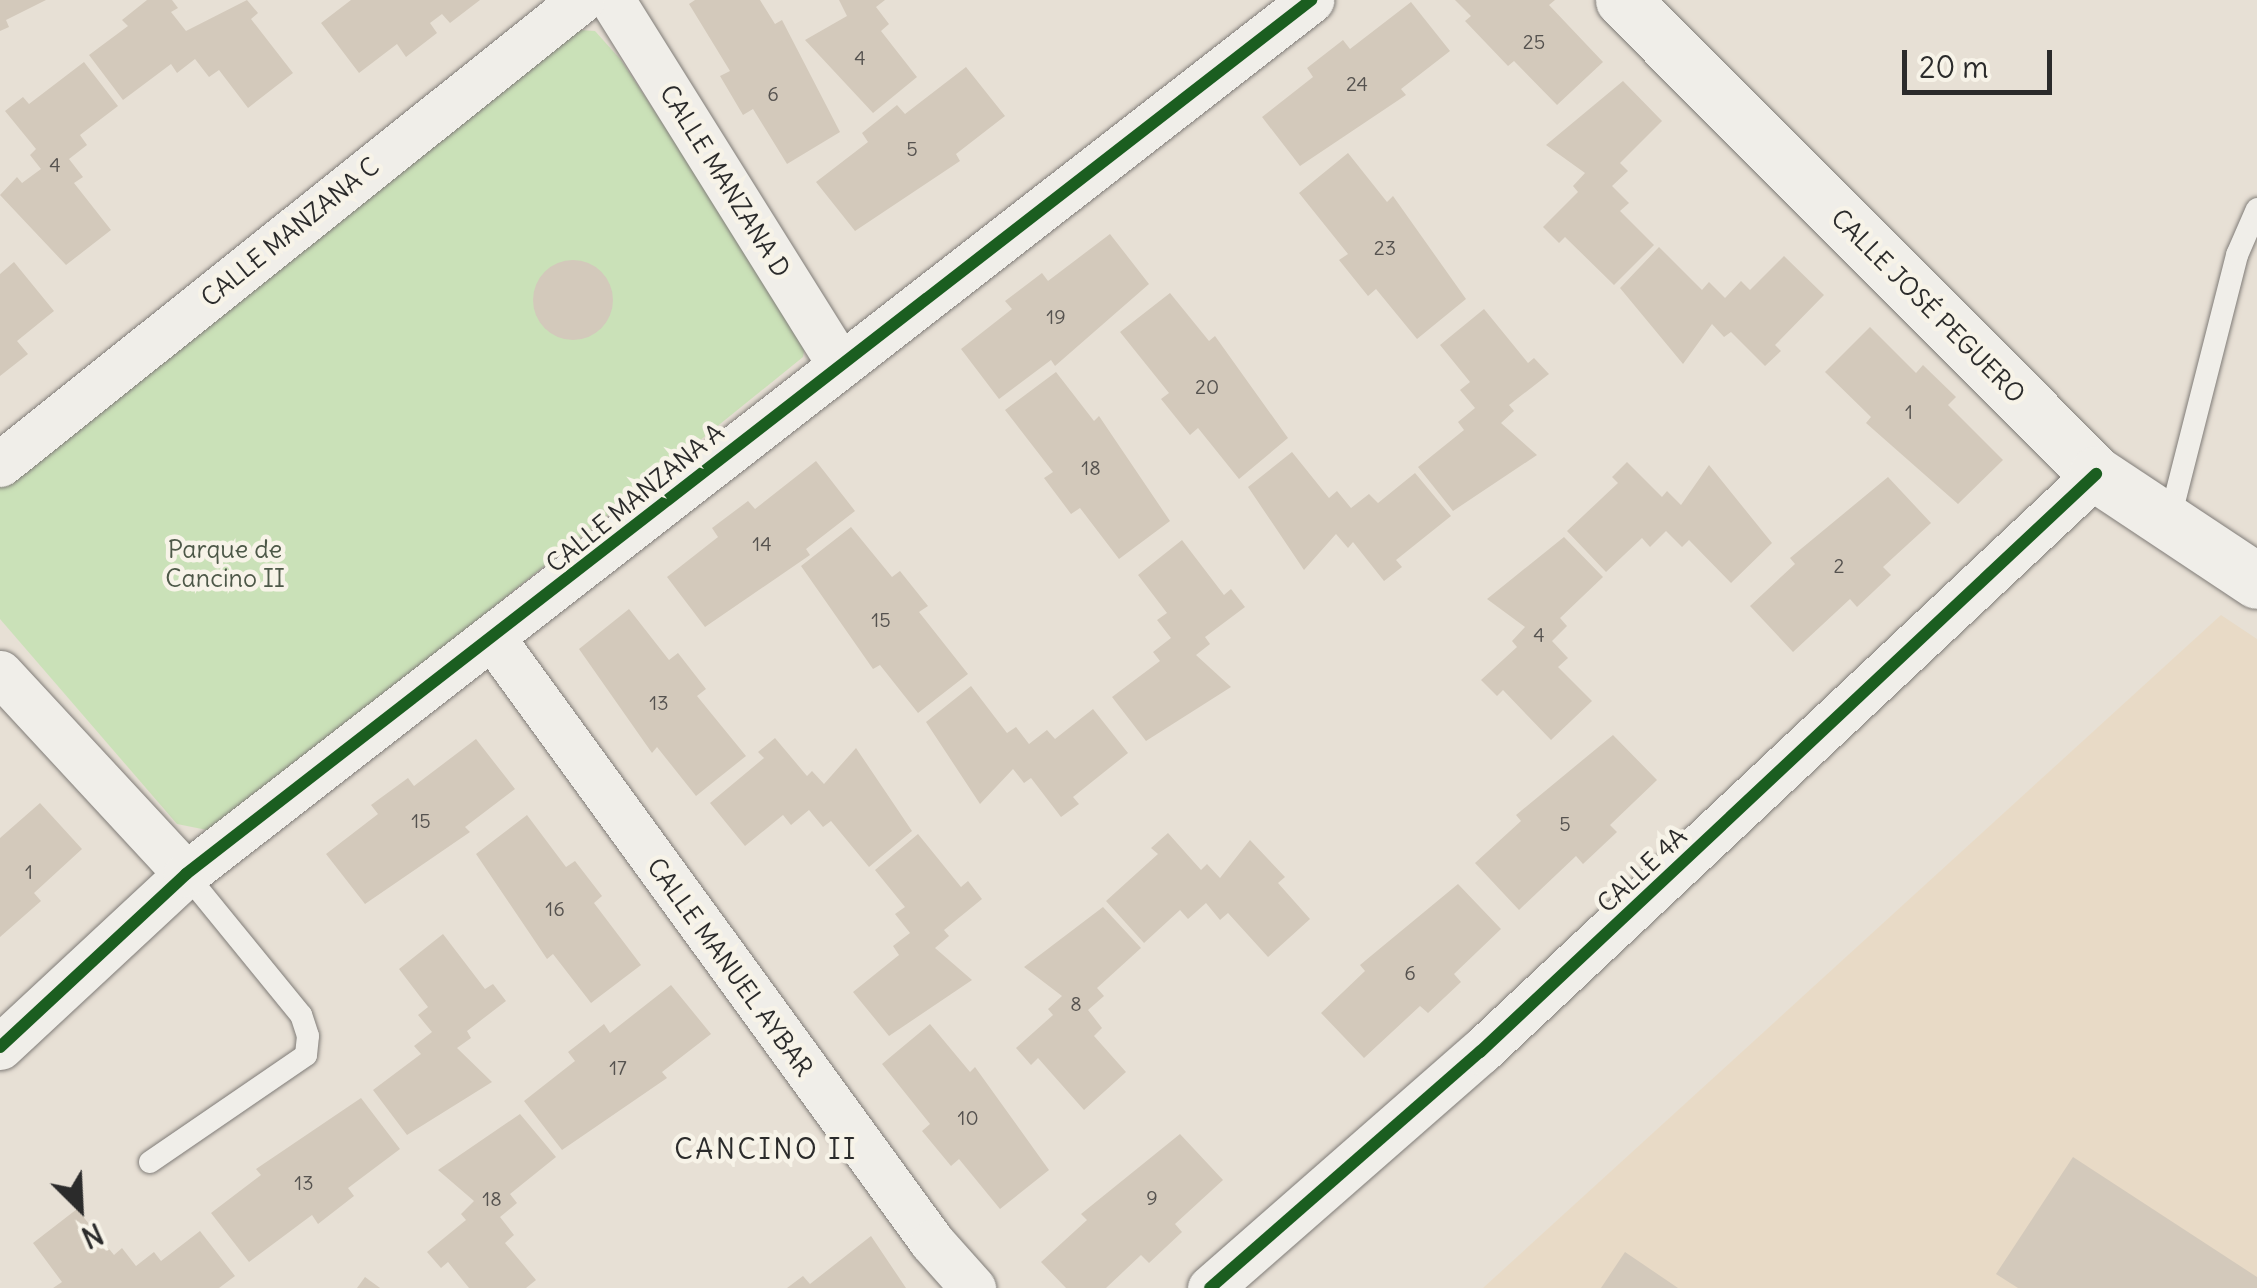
<!DOCTYPE html>
<html>
<head>
<meta charset="utf-8">
<style>
  body { margin:0 }
  #map { position:relative; width:2257px; height:1288px; overflow:hidden; background:#e7e0d5; font-family:Delius,sans-serif }
  div>[style] { position:absolute }
  [style*='--x'] { left:calc(var(--x)*1px); top:calc(var(--y)*1px); width:calc(var(--w)*1px); rotate:calc(var(--a)*1deg) }
  .built>* { inset:0; background:#e8dac6 }
  .green>* { inset:0; background:#cae1b8 }
  .building>* { inset:0; background:#d3c9bb }
  .round { border-radius:50% }
  .roads { filter:drop-shadow(0 0 2px #807c78) drop-shadow(0 0 2px #807c78) }
  .lane>* { height:22px; margin:-11px; padding:0 11px; transform-origin:11px; border-radius:11px; background:#f0eee9 }
  .street>* { height:45px; margin:-22.5px; padding:0 22.5px; transform-origin:22.5px; border-radius:22.5px; background:#f0eee9 }
  .secondary>* { height:55px; margin:-27.5px; padding:0 27.5px; transform-origin:27.5px; border-radius:27.5px; background:#f0eee9 }
  .cycleway>* { height:12px; margin:-6px; padding:0 6px; transform-origin:6px; border-radius:6px; background:#1b5e20 }
  span { translate:-50% -50%; white-space:nowrap; text-align:center; line-height:1.15; -webkit-text-stroke:9px #f7f3e8; paint-order:stroke }
  .number-label { font-size:20px; color:#55524f }
  .number-label span { -webkit-text-stroke-width:0 }
  .street-label { font-size:25px; color:#2b2b2b }
  .park-label { font-size:25px; color:#4d5848 }
  .neighbourhood-label { font-size:28px; color:#2b2b2b; letter-spacing:2.5px }
  .north { position:absolute; left:30px; top:1158px; width:100px; height:100px; -webkit-text-stroke:8px #f7f3e8; paint-order:stroke; rotate:156deg; font-size:28px; font-weight:700; line-height:40px; text-align:center; color:#2b2b2b }
  .north::after { content:''; display:block; margin:auto; width:35px; height:45px; background:#2b2b2b; clip-path:polygon(50% 0,100% 100%,50% 72%,0 100%) }
  .scale { position:absolute; left:1902px; top:50px; width:150px; height:45px; box-sizing:border-box; border:5px solid #2b2b2b; border-top:0; padding-left:12px; font-size:30px; line-height:35px; white-space:nowrap; color:#2b2b2b; -webkit-text-stroke:8px #f7f3e8; paint-order:stroke }
</style>
</head>
<body>
<div id="map">
  <div class="built">
    <i style="clip-path:polygon(2221px 615px,2257px 639px,2257px 1288px,1483px 1288px)"></i>
  </div>
  <div class="green">
    <i style="clip-path:polygon(580px 30px,595px 31px,621px 60px,789px 316px,805px 345px,803px 357px,230px 820px,212px 831px,177px 824px,0 619px,0 485px)"></i>
  </div>
  <div class="building">
    <i style="clip-path:polygon(0 0,46px 0,6px 20px,9px 27px,0 31px)"></i>
    <i style="clip-path:polygon(147px 0,172px 0,178px 8px,171px 12px,186px 31px,247px 0,258px 13px,251px 19px,293px 73px,248px 108px,219px 70px,209px 77px,195px 59px,177px 73px,171px 64px,123px 100px,89px 55px,128px 26px,122px 20px)"></i>
    <i style="clip-path:polygon(351px 0,480px 0,450px 23px,442px 14px,430px 23px,437px 33px,406px 57px,397px 44px,359px 73px,321px 23px)"></i>
    <i style="clip-path:polygon(695px 0,760px 0,775px 24px,782px 20px,840px 132px,787px 164px,753px 109px,743px 115px,720px 76px,730px 71px,689px 4px)"></i>
    <i style="clip-path:polygon(839px 0,885px 0,876px 7px,889px 24px,881px 31px,917px 77px,873px 113px,805px 40px,847px 16px)"></i>
    <i style="clip-path:polygon(1455px 0,1555px 0,1549px 5px,1603px 62px,1557px 105px,1514px 61px,1508px 66px,1465px 21px,1471px 16px)"></i>
    <i style="clip-path:polygon(1411px 2px,1450px 51px,1401px 89px,1406px 95px,1300px 166px,1262px 117px,1313px 77px,1307px 68px,1343px 40px,1350px 49px)"></i>
    <i style="clip-path:polygon(84px 62px,118px 106px,80px 135px,87px 145px,69px 159px,83px 177px,74px 183px,111px 230px,66px 265px,0 195px,17px 177px,22px 183px,41px 169px,30px 155px,36px 149px,5px 111px,23px 97px,29px 104px)"></i>
    <i style="clip-path:polygon(966px 67px,1005px 116px,956px 154px,960px 161px,855px 231px,816px 182px,868px 142px,862px 133px,897px 105px,905px 114px)"></i>
    <i style="clip-path:polygon(1623px 81px,1662px 121px,1620px 163px,1628px 171px,1612px 186px,1629px 203px,1620px 211px,1654px 245px,1614px 285px,1565px 237px,1559px 243px,1543px 227px,1578px 192px,1573px 186px,1585px 173px,1546px 145px)"></i>
    <i style="clip-path:polygon(1348px 153px,1387px 202px,1393px 196px,1466px 299px,1417px 339px,1376px 289px,1368px 296px,1339px 260px,1348px 254px,1299px 193px)"></i>
    <i style="clip-path:polygon(1110px 234px,1149px 284px,1055px 366px,1051px 360px,999px 399px,961px 349px,1012px 309px,1005px 301px,1042px 273px,1048px 281px)"></i>
    <i style="clip-path:polygon(1659px 247px,1702px 290px,1709px 282px,1725px 298px,1741px 281px,1750px 290px,1784px 256px,1824px 295px,1775px 345px,1781px 351px,1765px 366px,1731px 332px,1724px 337px,1712px 324px,1683px 364px,1620px 288px)"></i>
    <i class="round" style="left:533px;top:260px;width:80px;height:80px"></i>
    <i style="clip-path:polygon(14px 262px,54px 311px,17px 341px,28px 354px,0 376px,0 274px)"></i>
    <i style="clip-path:polygon(1170px 293px,1209px 341px,1215px 336px,1288px 438px,1239px 479px,1198px 428px,1190px 435px,1161px 399px,1169px 393px,1120px 332px)"></i>
    <i style="clip-path:polygon(1484px 309px,1528px 363px,1534px 358px,1549px 374px,1509px 405px,1514px 411px,1501px 423px,1537px 455px,1453px 511px,1418px 467px,1464px 430px,1458px 422px,1475px 408px,1460px 390px,1470px 382px,1440px 345px)"></i>
    <i style="clip-path:polygon(1870px 327px,1916px 373px,1923px 365px,1956px 397px,1948px 405px,2003px 460px,1958px 504px,1866px 423px,1871px 417px,1825px 372px)"></i>
    <i style="clip-path:polygon(1056px 372px,1094px 421px,1099px 416px,1170px 521px,1119px 559px,1080px 508px,1071px 514px,1044px 478px,1053px 472px,1005px 410px)"></i>
    <i style="clip-path:polygon(1292px 452px,1329px 498px,1337px 491px,1351px 508px,1369px 494px,1378px 503px,1415px 473px,1451px 516px,1396px 560px,1402px 567px,1384px 581px,1353px 542px,1348px 548px,1336px 534px,1304px 570px,1248px 487px)"></i>
    <i style="clip-path:polygon(816px 461px,855px 511px,806px 549px,810px 555px,705px 627px,667px 577px,718px 537px,712px 528px,748px 501px,755px 509px)"></i>
    <i style="clip-path:polygon(1627px 462px,1662px 497px,1667px 491px,1681px 505px,1709px 465px,1772px 543px,1731px 583px,1689px 540px,1682px 547px,1666px 531px,1650px 547px,1642px 538px,1606px 572px,1567px 531px,1618px 483px,1612px 477px)"></i>
    <i style="clip-path:polygon(1888px 477px,1931px 523px,1883px 567px,1891px 575px,1857px 607px,1850px 599px,1793px 652px,1750px 606px,1795px 564px,1790px 558px)"></i>
    <i style="clip-path:polygon(851px 527px,892px 577px,900px 571px,928px 606px,919px 612px,968px 674px,918px 713px,880px 665px,873px 669px,801px 566px)"></i>
    <i style="clip-path:polygon(1564px 537px,1603px 577px,1560px 618px,1567px 626px,1552px 641px,1568px 658px,1558px 667px,1592px 701px,1551px 740px,1503px 690px,1497px 696px,1481px 680px,1517px 647px,1512px 641px,1525px 627px,1487px 599px)"></i>
    <i style="clip-path:polygon(1182px 540px,1224px 595px,1231px 589px,1245px 607px,1205px 637px,1210px 644px,1196px 655px,1231px 687px,1146px 741px,1112px 697px,1160px 661px,1153px 652px,1171px 638px,1157px 620px,1167px 613px,1138px 575px)"></i>
    <i style="clip-path:polygon(629px 609px,669px 660px,678px 653px,706px 689px,697px 696px,746px 756px,696px 796px,657px 747px,652px 753px,579px 649px)"></i>
    <i style="clip-path:polygon(971px 686px,1007px 733px,1016px 727px,1029px 744px,1047px 730px,1055px 739px,1093px 709px,1128px 753px,1073px 797px,1079px 804px,1061px 817px,1031px 778px,1024px 783px,1013px 769px,980px 804px,926px 722px)"></i>
    <i style="clip-path:polygon(1613px 735px,1657px 780px,1610px 825px,1617px 832px,1583px 864px,1576px 856px,1519px 910px,1475px 863px,1521px 821px,1516px 815px)"></i>
    <i style="clip-path:polygon(775px 738px,807px 776px,812px 771px,824px 784px,856px 748px,912px 831px,869px 867px,831px 821px,823px 827px,809px 810px,791px 825px,783px 815px,745px 846px,710px 803px,764px 758px,758px 752px)"></i>
    <i style="clip-path:polygon(476px 739px,515px 789px,465px 827px,470px 832px,365px 904px,326px 854px,378px 814px,371px 805px,408px 778px,414px 786px)"></i>
    <i style="clip-path:polygon(40px 803px,82px 849px,34px 893px,41px 901px,0 937px,0 838px)"></i>
    <i style="clip-path:polygon(527px 815px,566px 867px,575px 861px,602px 896px,594px 903px,641px 965px,591px 1003px,553px 954px,547px 959px,476px 854px)"></i>
    <i style="clip-path:polygon(1168px 833px,1201px 870px,1207px 864px,1220px 878px,1250px 840px,1285px 877px,1278px 883px,1310px 919px,1268px 957px,1228px 913px,1220px 920px,1206px 903px,1188px 919px,1180px 910px,1144px 943px,1106px 901px,1158px 854px,1151px 848px)"></i>
    <i style="clip-path:polygon(918px 834px,961px 887px,968px 881px,982px 899px,944px 930px,949px 936px,935px 948px,972px 980px,889px 1036px,853px 992px,899px 955px,893px 946px,910px 933px,895px 914px,905px 907px,875px 870px)"></i>
    <i style="clip-path:polygon(1458px 884px,1501px 929px,1454px 974px,1461px 982px,1428px 1013px,1420px 1006px,1364px 1058px,1321px 1013px,1365px 971px,1360px 965px)"></i>
    <i style="clip-path:polygon(1103px 907px,1141px 948px,1097px 988px,1104px 996px,1088px 1010px,1102px 1028px,1094px 1036px,1126px 1072px,1084px 1110px,1038px 1058px,1031px 1065px,1016px 1048px,1053px 1015px,1048px 1009px,1062px 996px,1024px 967px)"></i>
    <i style="clip-path:polygon(443px 934px,485px 989px,493px 984px,506px 1001px,467px 1031px,471px 1038px,457px 1048px,492px 1082px,407px 1135px,373px 1090px,421px 1054px,414px 1046px,432px 1032px,418px 1015px,428px 1007px,399px 969px)"></i>
    <i style="clip-path:polygon(671px 985px,711px 1034px,662px 1072px,667px 1078px,562px 1150px,524px 1101px,575px 1061px,568px 1052px,604px 1024px,610px 1033px)"></i>
    <i style="clip-path:polygon(930px 1024px,970px 1072px,975px 1067px,1049px 1170px,1000px 1209px,959px 1159px,951px 1166px,922px 1131px,930px 1124px,882px 1064px)"></i>
    <i style="clip-path:polygon(361px 1098px,400px 1149px,348px 1188px,354px 1196px,318px 1224px,312px 1215px,249px 1262px,211px 1213px,261px 1175px,256px 1169px)"></i>
    <i style="clip-path:polygon(520px 1114px,556px 1157px,510px 1194px,517px 1203px,500px 1217px,514px 1235px,505px 1243px,536px 1280px,526px 1288px,469px 1288px,448px 1262px,441px 1268px,427px 1252px,466px 1220px,461px 1214px,474px 1201px,438px 1170px)"></i>
    <i style="clip-path:polygon(1180px 1134px,1223px 1180px,1175px 1224px,1182px 1232px,1149px 1263px,1141px 1255px,1106px 1288px,1066px 1288px,1041px 1262px,1087px 1220px,1081px 1214px)"></i>
    <i style="clip-path:polygon(2073px 1157px,2257px 1277px,2257px 1288px,2018px 1288px,1996px 1274px)"></i>
    <i style="clip-path:polygon(77px 1209px,114px 1255px,122px 1248px,136px 1266px,154px 1252px,161px 1261px,200px 1231px,235px 1276px,219px 1288px,53px 1288px,62px 1282px,33px 1243px)"></i>
    <i style="clip-path:polygon(871px 1236px,906px 1288px,787px 1288px,803px 1276px,810px 1284px)"></i>
    <i style="clip-path:polygon(1625px 1252px,1678px 1288px,1601px 1288px)"></i>
    <i style="clip-path:polygon(365px 1277px,380px 1288px,357px 1288px)"></i>
  </div>
  <div class="roads">
    <div class="lane">
      <i style="--x:2169;--y:522;--w:276;--a:-75.7"></i>
      <i style="--x:2237;--y:255;--w:50;--a:-66.5"></i>
      <i style="--x:150;--y:1162;--w:189;--a:-34.4"></i>
      <i style="--x:306;--y:1055;--w:19;--a:-84"></i>
      <i style="--x:308;--y:1036;--w:22;--a:-108"></i>
      <i style="--x:301;--y:1015;--w:182;--a:-129.2"></i>
    </div>
    <div class="street">
      <i style="--x:612;--y:0;--w:428;--a:58"></i>
      <i style="--x:0;--y:464;--w:744;--a:-38.61"></i>
      <i style="--x:494;--y:640;--w:744;--a:53.96"></i>
      <i style="--x:932;--y:1242;--w:62;--a:48.3"></i>
      <i style="--x:0;--y:673;--w:274;--a:47.2"></i>
      <i style="--x:0;--y:1047;--w:254;--a:-42.9"></i>
      <i style="--x:186;--y:874;--w:1425;--a:-37.84"></i>
      <i style="--x:1210;--y:1288;--w:359;--a:-41.2"></i>
      <i style="--x:1480;--y:1052;--w:845;--a:-43.18"></i>
    </div>
    <div class="secondary">
      <i style="--x:1623;--y:0;--w:670;--a:45.06"></i>
      <i style="--x:2096;--y:474;--w:193;--a:33.6"></i>
    </div>
  </div>
  <div class="cycleway">
    <i style="--x:0;--y:1047;--w:254;--a:-42.9"></i>
    <i style="--x:186;--y:874;--w:1425;--a:-37.84"></i>
    <i style="--x:1210;--y:1288;--w:359;--a:-41.2"></i>
    <i style="--x:1480;--y:1052;--w:845;--a:-43.18"></i>
  </div>
  <div class="number-label">
    <span style="left:1534px;top:41px">25</span>
    <span style="left:860px;top:57px">4</span>
    <span style="left:1357px;top:83px">24</span>
    <span style="left:773px;top:93px">6</span>
    <span style="left:912px;top:148px">5</span>
    <span style="left:55px;top:164px">4</span>
    <span style="left:1385px;top:247px">23</span>
    <span style="left:1056px;top:316px">19</span>
    <span style="left:1207px;top:386px">20</span>
    <span style="left:1909px;top:411px">1</span>
    <span style="left:1091px;top:467px">18</span>
    <span style="left:762px;top:543px">14</span>
    <span style="left:1839px;top:565px">2</span>
    <span style="left:881px;top:619px">15</span>
    <span style="left:1539px;top:634px">4</span>
    <span style="left:659px;top:702px">13</span>
    <span style="left:421px;top:820px">15</span>
    <span style="left:1565px;top:823px">5</span>
    <span style="left:29px;top:871px">1</span>
    <span style="left:555px;top:908px">16</span>
    <span style="left:1410px;top:972px">6</span>
    <span style="left:1076px;top:1003px">8</span>
    <span style="left:618px;top:1067px">17</span>
    <span style="left:968px;top:1117px">10</span>
    <span style="left:304px;top:1182px">13</span>
    <span style="left:1152px;top:1197px">9</span>
    <span style="left:492px;top:1198px">18</span>
  </div>
  <div class="street-label">
    <span style="left:725px;top:181px;rotate:58deg">CALLE MANZANA D</span>
    <span style="left:290px;top:232px;rotate:-39deg">CALLE MANZANA C</span>
    <span style="left:1928px;top:306px;rotate:45deg">CALLE JOSÉ PEGUERO</span>
    <span style="left:635px;top:498px;rotate:-39deg">CALLE MANZANA A</span>
    <span style="left:1642px;top:870px;rotate:-43deg">CALLE 4A</span>
    <span style="left:730px;top:967px;rotate:54deg">CALLE MANUEL AYBAR</span>
  </div>
  <div class="park-label">
    <span style="left:225px;top:564px">Parque de<br>Cancino II</span>
  </div>
  <div class="neighbourhood-label">
    <span style="left:766px;top:1149px">CANCINO II</span>
  </div>
  <div class="north">N</div>
  <div class="scale">20 m</div>
</div>
</body>
</html>
